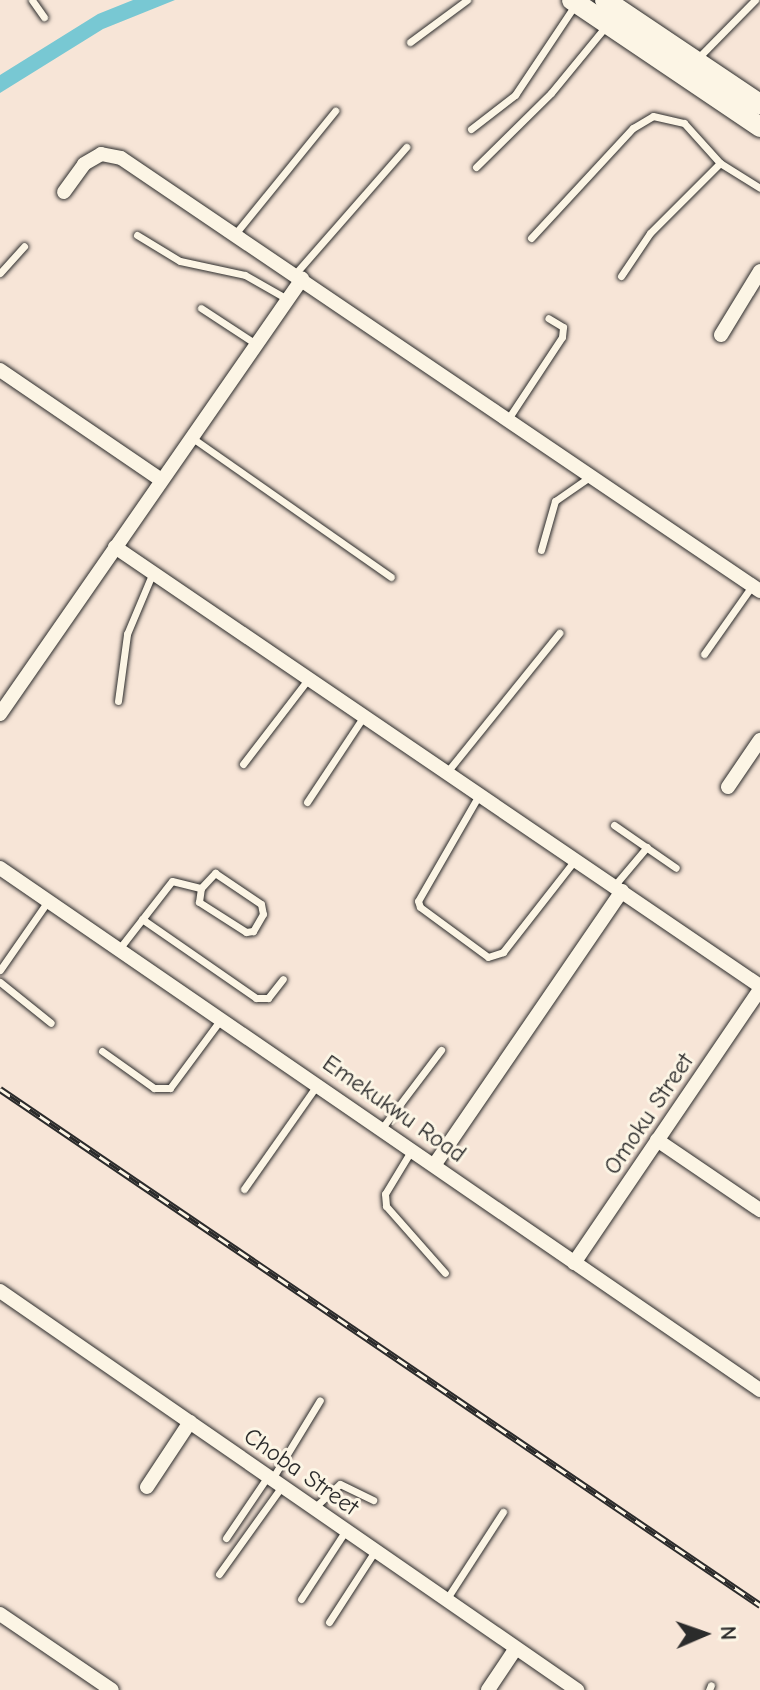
<!DOCTYPE html>
<html>
<head>
<meta charset="utf-8">
<style>
  body { margin:0 }
  #map { position:relative; width:760px; height:1690px; overflow:hidden; background:#f7e5d7; font-family:"Comic Neue",sans-serif }
  div>[style] { position:absolute }
  [style*='--x'] { left:calc(var(--x)*1px); top:calc(var(--y)*1px); width:calc(var(--w)*1px); rotate:calc(var(--a)*1deg) }
  .water>* { inset:0; background:#78c8d3 }
  .roads { filter:drop-shadow(0 0 2px #2b2b2b) drop-shadow(0 0 2px #2b2b2b) }
  .lane>* { height:7px; margin:-3.5px; padding:0 3.5px; transform-origin:3.5px; border-radius:3.5px; background:#fcf5e5 }
  .street>* { height:14px; margin:-7px; padding:0 7px; transform-origin:7px; border-radius:7px; background:#fcf5e5 }
  .secondary>* { height:20px; margin:-10px; padding:0 10px; transform-origin:10px; border-radius:10px; background:#fcf5e5 }
  .rail>* { height:7px; margin-top:-3.5px; transform-origin:0; background:repeating-linear-gradient(90deg,#fcf5e5 0 12px,#2b2b2b 0 24px); box-sizing:border-box; border-block:2px solid #2b2b2b }
  span { translate:-50% -50%; white-space:nowrap; text-align:center; line-height:1.15; -webkit-text-stroke:6px #fcf5e5; paint-order:stroke }
  .street-label { font-size:24px; color:#2b2b2b }
  .north { position:absolute; left:664px; top:1594px; width:80px; height:80px; -webkit-text-stroke:6px #fcf5e5; paint-order:stroke; rotate:88deg; font-size:22px; font-weight:700; line-height:32px; text-align:center; color:#2b2b2b }
  .north::after { content:''; display:block; margin:auto; width:28px; height:36px; background:#2b2b2b; clip-path:polygon(50% 0,100% 100%,50% 72%,0 100%) }
</style>
</head>
<body>
<div id="map">
  <div class="water">
    <i style="clip-path:polygon(133px 0,175px 0,103px 29px,0 93px,0 75px,98px 14px)"></i>
  </div>
  <div class="roads">
    <div class="lane">
      <i style="--x:32;--y:0;--w:21;--a:55"></i>
      <i style="--x:410;--y:42;--w:71;--a:-36.4"></i>
      <i style="--x:697;--y:59;--w:83;--a:-45.5"></i>
      <i style="--x:471;--y:129;--w:56;--a:-37.7"></i>
      <i style="--x:515;--y:95;--w:108;--a:-56.3"></i>
      <i style="--x:476;--y:167;--w:105;--a:-44.6"></i>
      <i style="--x:551;--y:93;--w:87;--a:-50.6"></i>
      <i style="--x:235;--y:234;--w:159;--a:-50.9"></i>
      <i style="--x:137;--y:235;--w:50;--a:31.2"></i>
      <i style="--x:180;--y:261;--w:66;--a:12.2"></i>
      <i style="--x:245;--y:275;--w:48;--a:29.7"></i>
      <i style="--x:531;--y:238;--w:150;--a:-47.2"></i>
      <i style="--x:633;--y:128;--w:23;--a:-31"></i>
      <i style="--x:653;--y:116;--w:32;--a:13"></i>
      <i style="--x:684;--y:123;--w:54;--a:48"></i>
      <i style="--x:720;--y:163;--w:47;--a:32"></i>
      <i style="--x:0;--y:273;--w:36;--a:-48"></i>
      <i style="--x:295;--y:274;--w:169;--a:-48.8"></i>
      <i style="--x:621;--y:276;--w:52;--a:-56"></i>
      <i style="--x:650;--y:233;--w:99;--a:-45"></i>
      <i style="--x:201;--y:308;--w:66;--a:33.2"></i>
      <i style="--x:508;--y:419;--w:98;--a:-56.6"></i>
      <i style="--x:562;--y:337;--w:10;--a:-84"></i>
      <i style="--x:563;--y:327;--w:17;--a:-149"></i>
      <i style="--x:191;--y:437;--w:244;--a:35"></i>
      <i style="--x:541;--y:550;--w:51;--a:-74.1"></i>
      <i style="--x:555;--y:501;--w:44;--a:-34.8"></i>
      <i style="--x:704;--y:654;--w:83;--a:-54.8"></i>
      <i style="--x:118;--y:701;--w:68;--a:-82.3"></i>
      <i style="--x:127;--y:634;--w:67;--a:-67.2"></i>
      <i style="--x:243;--y:764;--w:108;--a:-52.5"></i>
      <i style="--x:447;--y:772;--w:179;--a:-51.1"></i>
      <i style="--x:479;--y:795;--w:122;--a:119.9"></i>
      <i style="--x:418;--y:901;--w:6;--a:72"></i>
      <i style="--x:420;--y:907;--w:84;--a:36.3"></i>
      <i style="--x:488;--y:957;--w:16;--a:-18"></i>
      <i style="--x:503;--y:952;--w:117;--a:-52"></i>
      <i style="--x:307;--y:802;--w:103;--a:-56.5"></i>
      <i style="--x:614;--y:825;--w:75;--a:34.7"></i>
      <i style="--x:614;--y:886;--w:51;--a:-49.8"></i>
      <i style="--x:142;--y:919;--w:139;--a:34.7"></i>
      <i style="--x:256;--y:998;--w:12;--a:0"></i>
      <i style="--x:268;--y:998;--w:24;--a:-52"></i>
      <i style="--x:119;--y:949;--w:86;--a:-52.1"></i>
      <i style="--x:172;--y:881;--w:30;--a:14"></i>
      <i style="--x:201;--y:888;--w:21;--a:-47"></i>
      <i style="--x:215;--y:873;--w:55;--a:34"></i>
      <i style="--x:261;--y:904;--w:10;--a:79"></i>
      <i style="--x:263;--y:914;--w:20;--a:120"></i>
      <i style="--x:253;--y:931;--w:7;--a:172"></i>
      <i style="--x:246;--y:932;--w:56;--a:-147.4"></i>
      <i style="--x:199;--y:902;--w:14;--a:-82"></i>
      <i style="--x:0;--y:970;--w:84;--a:-55.2"></i>
      <i style="--x:0;--y:982;--w:65;--a:38.8"></i>
      <i style="--x:102;--y:1051;--w:64;--a:35.4"></i>
      <i style="--x:154;--y:1088;--w:16;--a:0"></i>
      <i style="--x:170;--y:1088;--w:86;--a:-53.5"></i>
      <i style="--x:382;--y:1128;--w:98;--a:-52.9"></i>
      <i style="--x:411;--y:1151;--w:50;--a:121.2"></i>
      <i style="--x:385;--y:1194;--w:12;--a:85"></i>
      <i style="--x:386;--y:1206;--w:89;--a:48.6"></i>
      <i style="--x:244;--y:1189;--w:127;--a:-54.9"></i>
      <i style="--x:272;--y:1479;--w:92;--a:-58.7"></i>
      <i style="--x:314;--y:1508;--w:35;--a:-43"></i>
      <i style="--x:340;--y:1484;--w:37;--a:26"></i>
      <i style="--x:226;--y:1538;--w:75;--a:-55.9"></i>
      <i style="--x:219;--y:1574;--w:108;--a:-54.4"></i>
      <i style="--x:301;--y:1599;--w:82;--a:-56.9"></i>
      <i style="--x:446;--y:1600;--w:105;--a:-57.1"></i>
      <i style="--x:329;--y:1622;--w:85;--a:-57.1"></i>
      <i style="--x:709;--y:1690;--w:5;--a:-68"></i>
    </div>
    <div class="street">
      <i style="--x:64;--y:192;--w:34;--a:-54"></i>
      <i style="--x:84;--y:164;--w:20;--a:-30"></i>
      <i style="--x:101;--y:154;--w:20;--a:11"></i>
      <i style="--x:121;--y:158;--w:772;--a:34.12"></i>
      <i style="--x:721;--y:335;--w:75;--a:-58.6"></i>
      <i style="--x:0;--y:370;--w:195;--a:34.3"></i>
      <i style="--x:115;--y:547;--w:780;--a:34.24"></i>
      <i style="--x:0;--y:714;--w:530;--a:-55.23"></i>
      <i style="--x:728;--y:787;--w:57;--a:-55.8"></i>
      <i style="--x:0;--y:868;--w:922;--a:34.48"></i>
      <i style="--x:657;--y:1140;--w:125;--a:34.2"></i>
      <i style="--x:435;--y:1164;--w:331;--a:-55.6"></i>
      <i style="--x:574;--y:1263;--w:331;--a:-55.8"></i>
      <i style="--x:0;--y:1291;--w:702;--a:34.66"></i>
      <i style="--x:147;--y:1487;--w:78;--a:-56.5"></i>
      <i style="--x:0;--y:1614;--w:135;--a:34.2"></i>
      <i style="--x:488;--y:1690;--w:50;--a:-56.3"></i>
    </div>
    <div class="secondary">
      <i style="--x:572;--y:0;--w:227;--a:34"></i>
      <i style="--x:605;--y:0;--w:187;--a:33.9"></i>
    </div>
  </div>
  <div class="rail">
    <i style="--x:0;--y:1089;--w:919;--a:34.17"></i>
  </div>
  <div class="street-label">
    <span style="left:394px;top:1109px;rotate:35deg">Emekukwu Road</span>
    <span style="left:649px;top:1114px;rotate:-56deg">Omoku Street</span>
    <span style="left:301px;top:1472px;rotate:35deg">Choba Street</span>
  </div>
  <div class="north">N</div>
</div>
</body>
</html>
